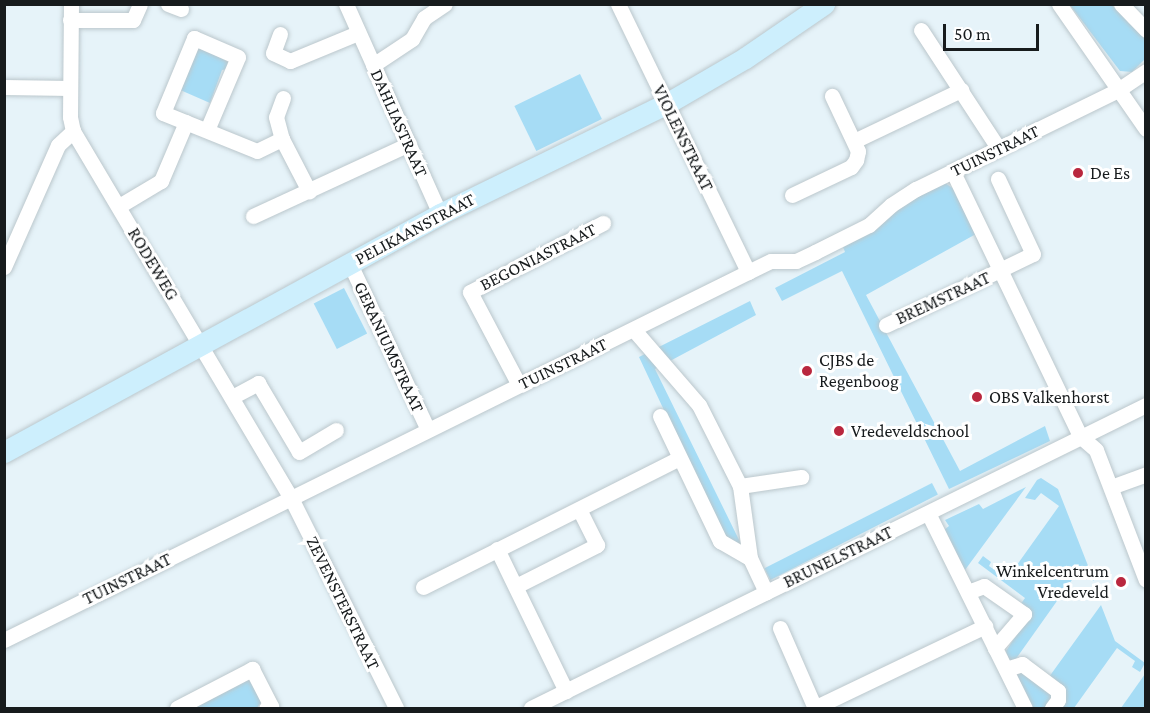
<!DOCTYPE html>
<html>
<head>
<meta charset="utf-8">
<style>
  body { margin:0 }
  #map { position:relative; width:1150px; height:713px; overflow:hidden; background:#e6f3f9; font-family:"Crimson Pro",serif }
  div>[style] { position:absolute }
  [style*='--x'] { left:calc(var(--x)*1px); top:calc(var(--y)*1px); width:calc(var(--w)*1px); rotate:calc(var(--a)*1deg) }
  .green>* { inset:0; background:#a6dcf5; transform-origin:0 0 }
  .roads { filter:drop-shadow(0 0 2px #bbc7cc) drop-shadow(0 0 2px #bbc7cc) }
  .street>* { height:15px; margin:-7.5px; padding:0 7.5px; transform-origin:7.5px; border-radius:7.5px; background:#fff }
  .secondary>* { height:21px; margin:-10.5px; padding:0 10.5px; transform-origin:10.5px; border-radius:10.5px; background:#cdeffd }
  .dots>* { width:16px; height:16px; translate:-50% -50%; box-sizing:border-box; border:3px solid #fff; border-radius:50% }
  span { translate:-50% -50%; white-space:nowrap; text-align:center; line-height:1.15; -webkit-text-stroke:6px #fff; paint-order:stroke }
  .street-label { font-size:18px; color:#171b1d }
  .poi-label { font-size:18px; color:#171b1d }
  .left { translate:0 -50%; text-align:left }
  .right { translate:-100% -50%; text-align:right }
  .frame { position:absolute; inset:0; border:6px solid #171b1d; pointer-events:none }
  .scale { position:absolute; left:943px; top:24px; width:96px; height:27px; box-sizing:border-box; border:3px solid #171b1d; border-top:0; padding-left:8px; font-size:18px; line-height:21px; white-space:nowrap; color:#171b1d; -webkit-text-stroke:4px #fff; paint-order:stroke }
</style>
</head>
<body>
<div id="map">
  <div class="green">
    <i style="clip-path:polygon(1070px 5px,1112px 5px,1145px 39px,1145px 59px,1132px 72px,1120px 71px)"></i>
    <i style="clip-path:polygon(201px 47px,228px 62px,228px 69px,222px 70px,210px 103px,178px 89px,190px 51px)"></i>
    <i style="left:580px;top:74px;width:50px;height:73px;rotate:64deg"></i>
    <i style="clip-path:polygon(945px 183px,954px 189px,976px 234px,866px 295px,960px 471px,1045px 426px,1050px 441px,949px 489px,842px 271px,782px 301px,775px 288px,845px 252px,843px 247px,876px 230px,902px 205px)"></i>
    <i style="left:344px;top:288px;width:51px;height:34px;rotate:63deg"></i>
    <i style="clip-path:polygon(750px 301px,756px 315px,655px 369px,743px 548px,725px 540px,639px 357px)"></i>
    <i style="clip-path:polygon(1041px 478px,1058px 489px,1094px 581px,1079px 570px,1013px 663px,1010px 663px,1006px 651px,1031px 613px,1020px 605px,1025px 598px,978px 563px,983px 556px,991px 562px,989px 566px,1007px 579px,1059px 506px,1041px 493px,1035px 500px,1025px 498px,1037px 480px)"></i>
    <i style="left:932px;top:483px;width:13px;height:188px;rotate:63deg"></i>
    <i style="clip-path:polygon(1026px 487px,965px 570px,944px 530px,949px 526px,945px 520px,979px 504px,983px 509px)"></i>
    <i style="clip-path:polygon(1101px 605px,1115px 641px,1145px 663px,1140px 672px,1132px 667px,1135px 661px,1117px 648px,1074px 708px,1056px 708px,1049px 677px)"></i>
    <i style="clip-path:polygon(1023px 672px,1054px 696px,1046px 708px,1031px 708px,1017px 675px)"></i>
    <i style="clip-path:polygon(1145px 674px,1145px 708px,1121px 708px)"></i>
    <i style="clip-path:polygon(247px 678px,251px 679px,263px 699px,257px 708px,183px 708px)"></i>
  </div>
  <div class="roads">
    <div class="street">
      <i style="--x:71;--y:4;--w:113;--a:90.5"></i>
      <i style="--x:70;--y:117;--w:14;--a:78"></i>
      <i style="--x:73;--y:131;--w:427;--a:59.3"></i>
      <i style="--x:291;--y:498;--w:235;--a:63.4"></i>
      <i style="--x:168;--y:4;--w:14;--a:21"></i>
      <i style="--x:346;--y:4;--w:230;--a:65.9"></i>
      <i style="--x:618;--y:4;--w:298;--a:64.1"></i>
      <i style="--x:1059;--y:4;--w:152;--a:55.2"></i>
      <i style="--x:1121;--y:4;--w:36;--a:46"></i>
      <i style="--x:70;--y:20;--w:63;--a:0"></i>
      <i style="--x:133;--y:20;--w:17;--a:-66"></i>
      <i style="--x:921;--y:30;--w:142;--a:56.8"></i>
      <i style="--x:280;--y:34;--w:20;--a:110"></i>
      <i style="--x:273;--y:53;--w:19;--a:25"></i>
      <i style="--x:290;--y:61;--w:74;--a:-22.4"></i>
      <i style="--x:373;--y:65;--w:47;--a:-33.7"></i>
      <i style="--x:412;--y:39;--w:24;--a:-60"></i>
      <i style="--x:424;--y:18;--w:25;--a:-34"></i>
      <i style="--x:4;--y:87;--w:66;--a:0.9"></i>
      <i style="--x:283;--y:98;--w:20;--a:110"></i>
      <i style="--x:276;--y:117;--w:23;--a:75"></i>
      <i style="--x:282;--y:139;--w:59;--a:62.6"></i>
      <i style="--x:207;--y:130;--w:79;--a:-67"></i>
      <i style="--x:238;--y:57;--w:48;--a:-156.6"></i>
      <i style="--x:194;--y:38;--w:81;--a:112.5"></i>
      <i style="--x:163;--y:113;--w:101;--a:22"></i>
      <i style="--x:257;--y:151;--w:28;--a:-26"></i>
      <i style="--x:854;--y:141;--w:119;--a:-25.5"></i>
      <i style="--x:953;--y:172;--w:293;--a:64.3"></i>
      <i style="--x:1080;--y:436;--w:21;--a:41"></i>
      <i style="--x:1096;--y:450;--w:139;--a:69"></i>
      <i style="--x:792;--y:195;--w:65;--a:-25.4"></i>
      <i style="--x:851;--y:167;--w:9;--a:-54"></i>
      <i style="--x:856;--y:160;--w:9;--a:-77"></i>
      <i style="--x:858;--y:151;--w:61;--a:-115.3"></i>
      <i style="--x:119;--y:206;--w:49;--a:-30.8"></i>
      <i style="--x:161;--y:181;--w:64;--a:-67"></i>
      <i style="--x:253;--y:216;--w:172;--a:-24.8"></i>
      <i style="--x:350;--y:264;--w:183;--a:64.8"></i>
      <i style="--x:4;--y:267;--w:133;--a:-66.1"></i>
      <i style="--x:58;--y:145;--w:21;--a:-43"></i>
      <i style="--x:886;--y:325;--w:163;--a:-25.8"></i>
      <i style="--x:1033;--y:254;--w:83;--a:-115"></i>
      <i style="--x:634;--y:330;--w:99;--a:49.1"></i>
      <i style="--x:699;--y:405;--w:91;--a:63.2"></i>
      <i style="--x:740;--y:486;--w:73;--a:82.1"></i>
      <i style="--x:750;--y:558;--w:38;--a:65"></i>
      <i style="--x:519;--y:385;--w:105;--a:-117.8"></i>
      <i style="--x:470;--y:292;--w:150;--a:-27.4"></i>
      <i style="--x:232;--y:397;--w:30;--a:-28"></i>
      <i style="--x:258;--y:383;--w:80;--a:59.3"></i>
      <i style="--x:299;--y:452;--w:43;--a:-30.7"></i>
      <i style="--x:660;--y:416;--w:139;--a:64.4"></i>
      <i style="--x:720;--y:541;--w:34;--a:30"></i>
      <i style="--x:740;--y:486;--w:62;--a:-8.4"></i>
      <i style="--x:1111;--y:487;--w:37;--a:-20"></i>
      <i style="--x:928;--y:513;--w:218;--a:63.6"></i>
      <i style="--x:497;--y:549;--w:158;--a:64.1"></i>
      <i style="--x:516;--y:586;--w:91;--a:-26.8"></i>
      <i style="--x:597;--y:545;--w:40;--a:-116.6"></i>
      <i style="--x:423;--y:587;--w:287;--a:-26.7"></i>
      <i style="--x:968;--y:592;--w:17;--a:-21"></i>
      <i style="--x:984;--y:586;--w:49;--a:35"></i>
      <i style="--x:1024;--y:614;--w:45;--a:130.5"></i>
      <i style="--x:780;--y:628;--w:87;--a:66.4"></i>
      <i style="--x:4;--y:640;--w:830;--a:-26.32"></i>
      <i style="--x:748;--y:272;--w:25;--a:-26"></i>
      <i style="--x:771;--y:261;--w:25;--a:0"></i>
      <i style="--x:796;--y:261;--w:21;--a:-25"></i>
      <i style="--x:815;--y:252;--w:60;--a:-26.6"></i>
      <i style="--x:869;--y:225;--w:30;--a:-42"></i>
      <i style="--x:891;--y:205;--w:30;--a:-33"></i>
      <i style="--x:916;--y:189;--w:225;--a:-26.1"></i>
      <i style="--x:1118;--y:90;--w:34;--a:-34"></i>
      <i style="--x:1006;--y:669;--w:17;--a:-17"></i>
      <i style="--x:1022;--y:664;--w:45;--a:36.9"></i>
      <i style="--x:1058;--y:691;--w:9;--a:90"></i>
      <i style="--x:1058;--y:700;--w:10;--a:127"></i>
      <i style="--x:177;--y:708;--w:85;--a:-27.5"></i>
      <i style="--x:252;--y:669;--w:42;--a:62.8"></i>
      <i style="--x:271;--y:706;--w:5;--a:158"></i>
      <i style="--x:531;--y:708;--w:686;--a:-26.23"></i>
      <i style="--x:814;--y:708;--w:190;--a:-25.6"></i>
    </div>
    <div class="secondary">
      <i style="--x:4;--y:452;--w:497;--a:-28.6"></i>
      <i style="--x:440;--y:214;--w:251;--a:-26"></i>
      <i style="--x:666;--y:104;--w:91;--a:-30.2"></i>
      <i style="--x:745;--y:58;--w:96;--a:-34.4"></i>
    </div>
  </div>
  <div class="dots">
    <i style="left:1078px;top:173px;background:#b9273e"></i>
    <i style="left:807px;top:371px;background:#b9273e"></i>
    <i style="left:977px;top:397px;background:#b9273e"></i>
    <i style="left:839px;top:431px;background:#b9273e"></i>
    <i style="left:1121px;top:582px;background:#b9273e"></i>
  </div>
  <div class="street-label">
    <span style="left:399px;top:123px;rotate:66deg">DAHLIASTRAAT</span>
    <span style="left:683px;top:138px;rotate:64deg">VIOLENSTRAAT</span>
    <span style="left:995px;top:151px;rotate:-26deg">TUINSTRAAT</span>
    <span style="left:415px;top:229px;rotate:-28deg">PELIKAANSTRAAT</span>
    <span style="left:538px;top:257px;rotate:-27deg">BEGONIASTRAAT</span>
    <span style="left:153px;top:264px;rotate:59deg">RODEWEG</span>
    <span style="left:943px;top:298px;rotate:-25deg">BREMSTRAAT</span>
    <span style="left:389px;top:347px;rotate:65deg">GERANIUMSTRAAT</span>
    <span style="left:563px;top:364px;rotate:-26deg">TUINSTRAAT</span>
    <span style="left:838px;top:557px;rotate:-26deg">BRUNELSTRAAT</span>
    <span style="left:127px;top:579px;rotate:-26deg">TUINSTRAAT</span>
    <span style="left:343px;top:603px;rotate:64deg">ZEVENSTERSTRAAT</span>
  </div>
  <div class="poi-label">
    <span class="left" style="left:1090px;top:173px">De Es</span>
    <span class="left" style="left:819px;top:371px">CJBS de<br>Regenboog</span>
    <span class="left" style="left:989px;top:397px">OBS Valkenhorst</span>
    <span class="left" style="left:851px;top:431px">Vredeveldschool</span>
    <span class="right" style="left:1109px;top:582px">Winkelcentrum<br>Vredeveld</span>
  </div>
  <div class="frame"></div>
  <div class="scale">50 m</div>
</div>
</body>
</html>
